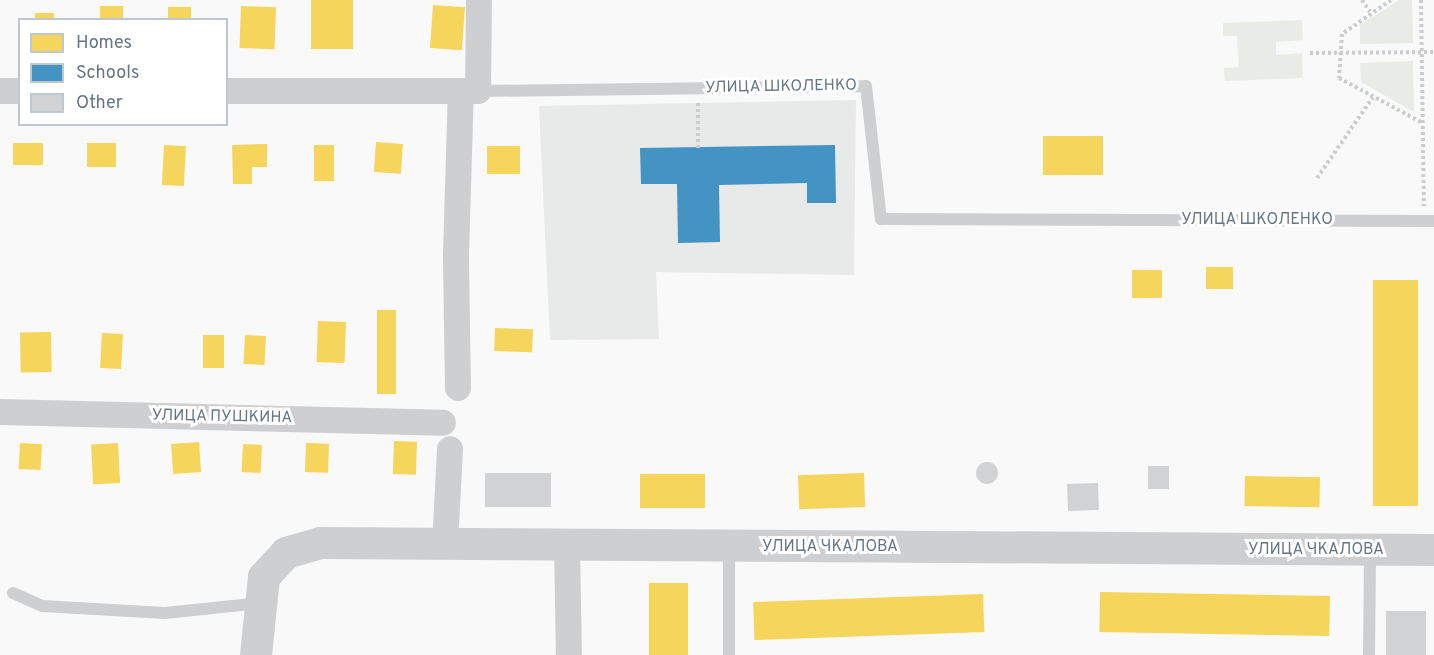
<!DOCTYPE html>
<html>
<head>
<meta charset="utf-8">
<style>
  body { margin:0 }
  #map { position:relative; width:1434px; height:655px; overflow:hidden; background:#f9f9f9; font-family:Overpass,sans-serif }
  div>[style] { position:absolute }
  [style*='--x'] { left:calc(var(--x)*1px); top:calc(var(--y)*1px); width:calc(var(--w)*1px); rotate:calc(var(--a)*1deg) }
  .built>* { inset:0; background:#e8e9e9 }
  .green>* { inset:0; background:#e8ebe6 }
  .homes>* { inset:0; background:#f6d55c; transform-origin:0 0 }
  .schools>* { inset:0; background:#4393c3 }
  .building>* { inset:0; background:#d0d2d3; transform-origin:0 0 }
  .round { border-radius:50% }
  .path>* { height:4px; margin-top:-2px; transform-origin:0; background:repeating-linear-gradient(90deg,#cbcccd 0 3px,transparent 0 6px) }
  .service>* { height:12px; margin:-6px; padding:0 6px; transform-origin:6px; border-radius:6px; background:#cecfd0 }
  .minor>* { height:26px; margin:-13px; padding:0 13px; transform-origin:13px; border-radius:13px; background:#cecfd0 }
  .tertiary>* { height:32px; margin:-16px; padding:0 16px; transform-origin:16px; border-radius:16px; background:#cecfd0 }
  span { translate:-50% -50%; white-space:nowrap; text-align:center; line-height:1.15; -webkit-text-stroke:6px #fff; paint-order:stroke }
  .street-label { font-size:16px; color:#657683 }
  .legend { position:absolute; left:18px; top:18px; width:210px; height:108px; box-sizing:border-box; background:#fff; border:2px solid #c1c8cd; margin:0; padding:8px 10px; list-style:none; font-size:18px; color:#657683 }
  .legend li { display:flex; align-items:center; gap:12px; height:30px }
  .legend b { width:30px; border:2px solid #c1c8cd }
</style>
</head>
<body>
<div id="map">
  <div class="built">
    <i style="clip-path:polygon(856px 100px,854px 275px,656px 272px,659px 339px,550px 340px,539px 106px)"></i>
  </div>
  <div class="green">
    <i style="clip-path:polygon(1399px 0,1412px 0,1413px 43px,1360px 44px,1360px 25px)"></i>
    <i style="clip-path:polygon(1302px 20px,1303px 40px,1276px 42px,1276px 55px,1302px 53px,1303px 78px,1225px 81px,1224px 68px,1239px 67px,1237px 36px,1223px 36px,1223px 23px)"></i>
    <i style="clip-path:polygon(1413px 61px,1414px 112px,1361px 82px,1360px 63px)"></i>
  </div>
  <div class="homes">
    <i style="left:311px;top:0;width:42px;height:49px"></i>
    <i style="left:433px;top:5px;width:32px;height:43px;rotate:4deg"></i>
    <i style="left:100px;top:6px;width:23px;height:14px"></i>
    <i style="left:241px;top:6px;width:35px;height:42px;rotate:2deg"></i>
    <i style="left:168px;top:7px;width:23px;height:13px"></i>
    <i style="left:35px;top:13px;width:19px;height:7px"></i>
    <i style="left:1103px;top:136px;width:39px;height:60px;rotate:90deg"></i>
    <i style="left:376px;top:142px;width:27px;height:30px;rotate:4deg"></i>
    <i style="left:13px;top:143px;width:30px;height:22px"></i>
    <i style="left:87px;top:143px;width:29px;height:24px"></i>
    <i style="clip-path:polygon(267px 144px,267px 167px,252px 167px,252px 184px,233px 184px,232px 145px)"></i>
    <i style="left:164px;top:145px;width:22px;height:40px;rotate:3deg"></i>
    <i style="left:314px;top:145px;width:20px;height:36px"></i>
    <i style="left:487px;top:146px;width:33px;height:28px"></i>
    <i style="left:1206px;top:267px;width:27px;height:22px"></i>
    <i style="left:1162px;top:270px;width:28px;height:30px;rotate:90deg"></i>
    <i style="left:1373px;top:280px;width:45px;height:226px"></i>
    <i style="left:377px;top:310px;width:19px;height:84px"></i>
    <i style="left:318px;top:321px;width:28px;height:41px;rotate:2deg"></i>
    <i style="left:495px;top:328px;width:38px;height:23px;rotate:2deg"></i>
    <i style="left:51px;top:332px;width:40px;height:31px;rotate:89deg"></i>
    <i style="left:102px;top:333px;width:21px;height:35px;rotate:3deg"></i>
    <i style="left:203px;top:335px;width:21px;height:33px"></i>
    <i style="left:245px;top:335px;width:21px;height:29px;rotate:3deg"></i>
    <i style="left:394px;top:441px;width:23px;height:33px;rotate:2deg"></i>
    <i style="left:199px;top:442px;width:30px;height:28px;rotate:86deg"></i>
    <i style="left:20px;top:443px;width:22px;height:26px;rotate:3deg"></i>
    <i style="left:118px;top:443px;width:40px;height:27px;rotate:87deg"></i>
    <i style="left:306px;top:443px;width:23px;height:29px;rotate:2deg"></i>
    <i style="left:243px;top:444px;width:19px;height:28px;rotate:3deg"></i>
    <i style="left:864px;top:473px;width:34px;height:66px;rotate:88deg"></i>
    <i style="left:640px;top:474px;width:65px;height:34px"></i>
    <i style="left:1245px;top:476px;width:75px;height:30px;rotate:1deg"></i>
    <i style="left:649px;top:583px;width:39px;height:72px"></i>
    <i style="left:1100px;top:592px;width:230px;height:40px;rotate:1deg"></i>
    <i style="left:983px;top:594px;width:38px;height:230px;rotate:88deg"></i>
  </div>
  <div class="schools">
    <i style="clip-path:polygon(835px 145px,836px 203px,807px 203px,807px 183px,719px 185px,720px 242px,678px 243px,677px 184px,641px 184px,640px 148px)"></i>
  </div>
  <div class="building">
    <i class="round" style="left:976px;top:462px;width:22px;height:22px"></i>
    <i style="left:1148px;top:466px;width:21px;height:23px"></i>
    <i style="left:485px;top:473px;width:66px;height:34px"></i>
    <i style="left:1098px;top:483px;width:27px;height:31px;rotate:88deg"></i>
    <i style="left:1386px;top:611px;width:40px;height:44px"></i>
  </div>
  <div class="path">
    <i style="--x:1362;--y:0;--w:14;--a:56"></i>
    <i style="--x:1391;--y:0;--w:60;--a:145.2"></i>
    <i style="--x:1342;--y:34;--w:44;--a:93.9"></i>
    <i style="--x:1339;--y:78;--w:95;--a:28.2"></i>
    <i style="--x:1421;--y:0;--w:206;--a:89.2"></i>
    <i style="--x:1310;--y:53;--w:124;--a:-0.5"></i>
    <i style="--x:698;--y:103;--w:45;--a:90"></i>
    <i style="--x:1317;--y:178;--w:98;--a:-55.3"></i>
  </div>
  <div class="service">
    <i style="--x:478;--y:91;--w:388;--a:-0.7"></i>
    <i style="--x:866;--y:86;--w:134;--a:83.6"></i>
    <i style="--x:881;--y:219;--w:553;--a:0.21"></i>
    <i style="--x:729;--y:547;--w:108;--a:90"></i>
    <i style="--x:13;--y:593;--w:32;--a:24"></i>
    <i style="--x:42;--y:606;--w:123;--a:3.3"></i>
    <i style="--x:165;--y:613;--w:96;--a:-6"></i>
    <i style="--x:1369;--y:655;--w:104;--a:-89.4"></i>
  </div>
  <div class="minor">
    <i style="--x:0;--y:91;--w:20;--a:0"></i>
    <i style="--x:226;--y:91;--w:252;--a:0"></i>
    <i style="--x:478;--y:91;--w:91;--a:-89.4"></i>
    <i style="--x:458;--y:388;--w:133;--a:-90.9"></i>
    <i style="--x:456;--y:255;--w:164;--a:-88.3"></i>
    <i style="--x:0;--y:412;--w:443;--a:1.4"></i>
    <i style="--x:445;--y:545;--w:96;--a:-87"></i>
    <i style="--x:567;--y:545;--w:110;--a:89"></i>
  </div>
  <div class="tertiary">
    <i style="--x:256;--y:655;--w:78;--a:-84.1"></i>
    <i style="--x:264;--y:577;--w:33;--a:-47"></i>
    <i style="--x:286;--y:553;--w:35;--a:-16"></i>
    <i style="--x:320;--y:543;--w:1114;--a:0.36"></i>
  </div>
  <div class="street-label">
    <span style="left:781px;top:87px;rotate:-1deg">УЛИЦА ШКОЛЕНКО</span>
    <span style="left:1257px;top:220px">УЛИЦА ШКОЛЕНКО</span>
    <span style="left:222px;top:417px;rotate:1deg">УЛИЦА ПУШКИНА</span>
    <span style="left:830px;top:547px">УЛИЦА ЧКАЛОВА</span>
    <span style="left:1316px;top:550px">УЛИЦА ЧКАЛОВА</span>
  </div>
  <ul class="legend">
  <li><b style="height:16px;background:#f6d55c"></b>Homes</li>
  <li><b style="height:16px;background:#4393c3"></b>Schools</li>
  <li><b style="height:16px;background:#d0d2d3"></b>Other</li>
  </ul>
</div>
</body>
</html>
